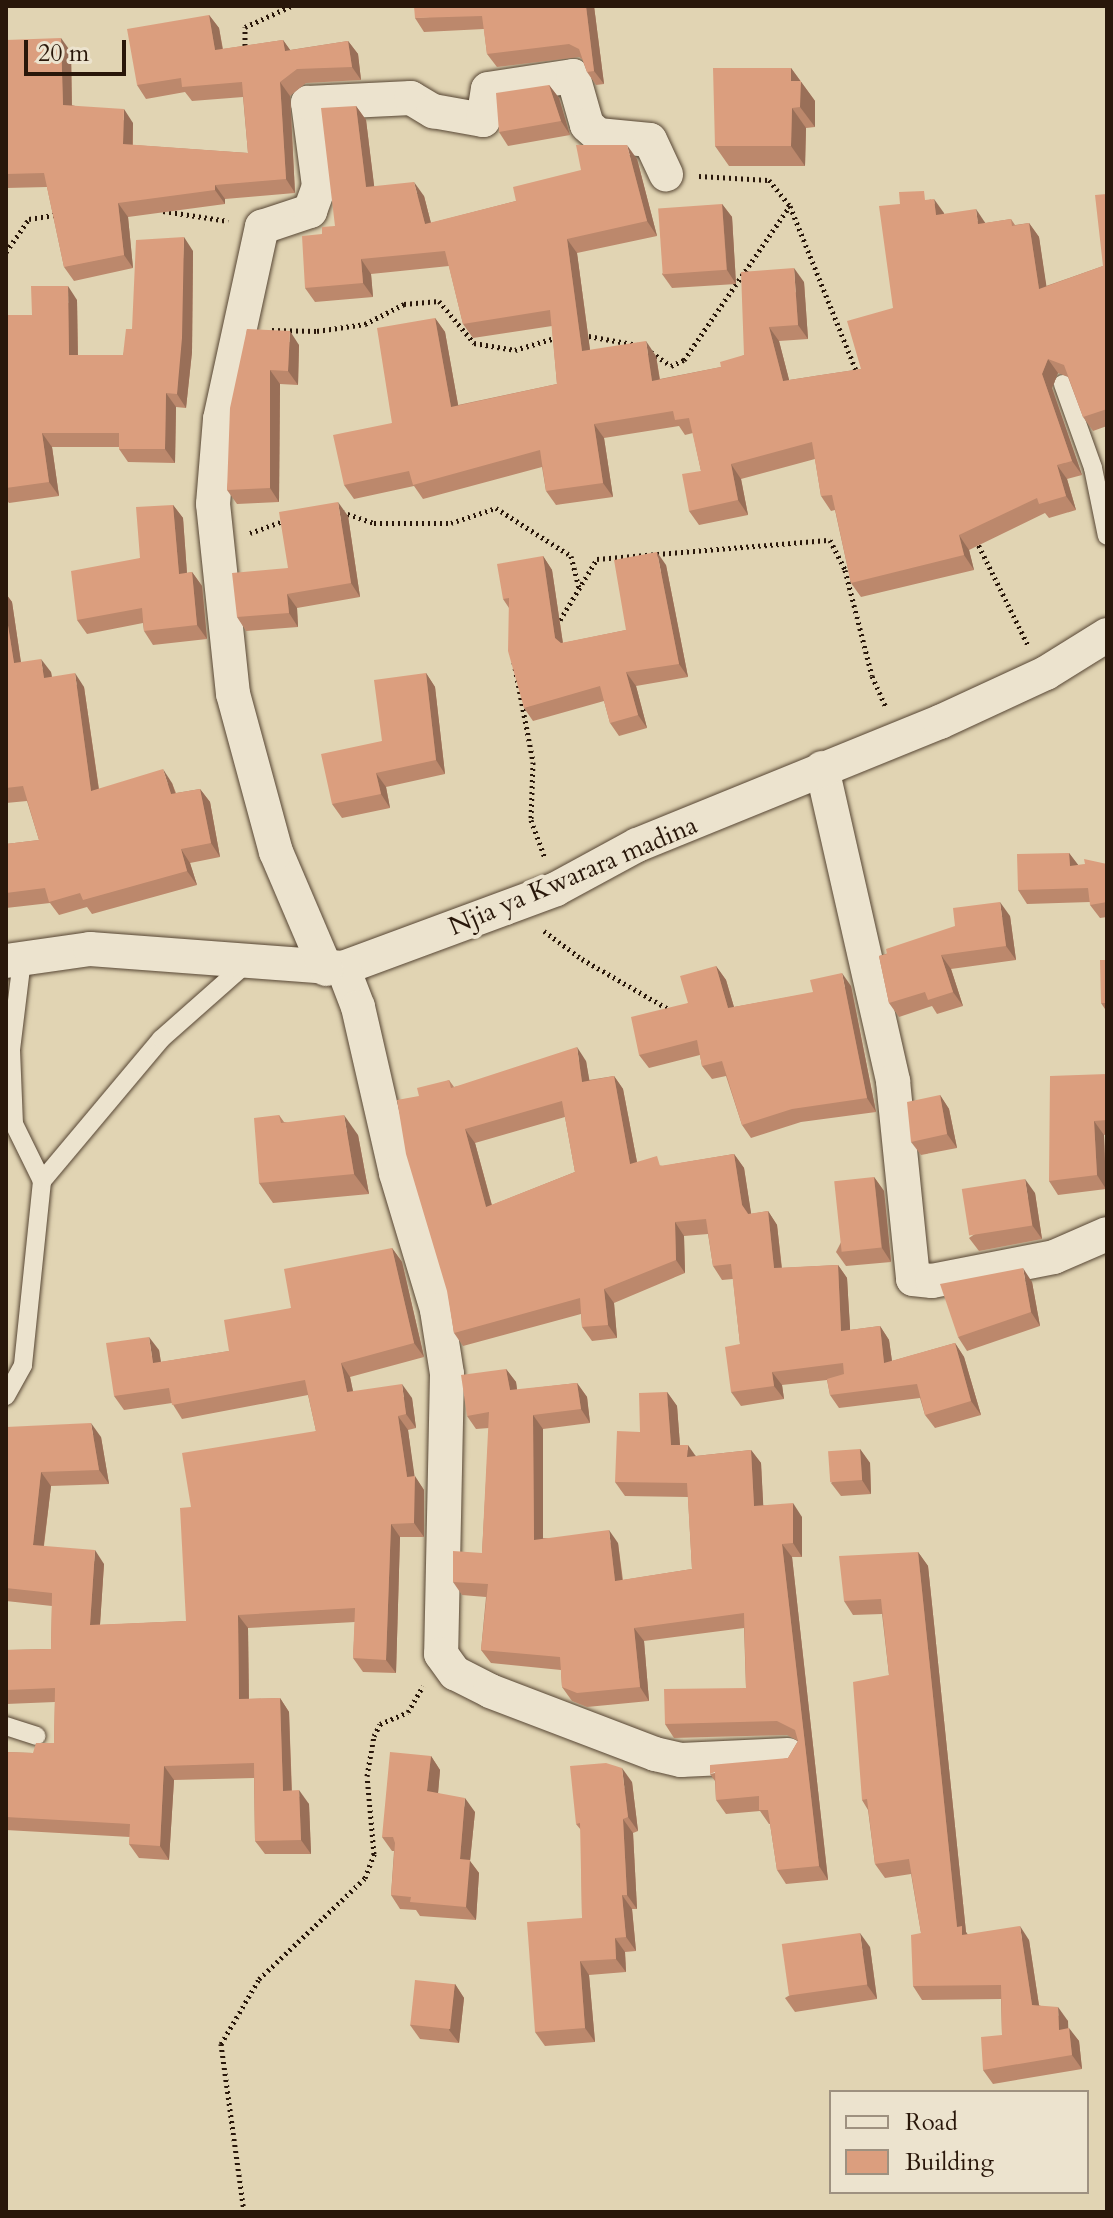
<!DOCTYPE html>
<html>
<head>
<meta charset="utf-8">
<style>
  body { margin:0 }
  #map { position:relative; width:1113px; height:2218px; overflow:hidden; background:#e1d4b3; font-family:Cardo,serif }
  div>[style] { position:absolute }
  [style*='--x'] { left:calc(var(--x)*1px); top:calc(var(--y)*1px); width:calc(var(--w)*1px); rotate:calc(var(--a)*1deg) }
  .path>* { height:5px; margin-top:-2.5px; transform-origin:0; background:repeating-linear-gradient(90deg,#29170a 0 2px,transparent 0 6px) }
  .roads { filter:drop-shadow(0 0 2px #574634) drop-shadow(0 0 2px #574634) }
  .service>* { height:18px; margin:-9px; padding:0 9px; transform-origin:9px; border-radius:9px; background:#ece3ce }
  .minor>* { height:34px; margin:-17px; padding:0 17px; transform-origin:17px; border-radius:17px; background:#ece3ce }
  .wall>* { inset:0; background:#bc886c }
  .shaded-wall>* { inset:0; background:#996f58 }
  .building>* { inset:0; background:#db9e7e; transform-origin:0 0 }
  span { translate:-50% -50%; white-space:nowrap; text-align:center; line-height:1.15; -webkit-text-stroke:8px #ece3ce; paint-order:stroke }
  .street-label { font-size:26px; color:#29170a }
  .frame { position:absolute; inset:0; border:8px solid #29170a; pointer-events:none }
  .legend { position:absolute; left:829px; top:2090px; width:260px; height:104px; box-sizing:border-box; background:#ece3ce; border:2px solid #9e9180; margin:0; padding:10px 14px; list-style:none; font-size:24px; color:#29170a }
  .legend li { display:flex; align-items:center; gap:16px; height:40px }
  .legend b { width:40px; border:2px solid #9e9180 }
  .scale { position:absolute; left:24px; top:40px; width:102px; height:36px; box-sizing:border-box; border:4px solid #29170a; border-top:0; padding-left:10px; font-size:24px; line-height:28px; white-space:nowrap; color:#29170a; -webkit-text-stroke:6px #ece3ce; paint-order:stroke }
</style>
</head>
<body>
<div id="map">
  <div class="path">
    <i style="--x:245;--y:51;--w:24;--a:-90"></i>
    <i style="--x:245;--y:27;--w:51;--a:-24.5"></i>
    <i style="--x:699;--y:176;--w:70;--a:3.3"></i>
    <i style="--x:769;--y:180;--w:33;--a:51"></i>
    <i style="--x:790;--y:206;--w:182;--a:68.1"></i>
    <i style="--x:163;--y:211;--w:66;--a:8.7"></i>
    <i style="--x:6;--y:252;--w:40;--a:-55.1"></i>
    <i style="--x:29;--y:219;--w:30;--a:-9"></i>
    <i style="--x:272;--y:330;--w:45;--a:1.3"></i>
    <i style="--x:317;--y:331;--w:49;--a:-8.3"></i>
    <i style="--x:365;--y:324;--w:44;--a:-27.1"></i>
    <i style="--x:404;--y:304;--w:35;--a:-5"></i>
    <i style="--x:439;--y:301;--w:55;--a:50.2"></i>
    <i style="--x:474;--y:343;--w:42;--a:9.7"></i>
    <i style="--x:515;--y:350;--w:45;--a:-16.8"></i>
    <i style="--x:583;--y:335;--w:61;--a:10.4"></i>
    <i style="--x:651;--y:352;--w:24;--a:35"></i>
    <i style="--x:671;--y:366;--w:14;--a:-25"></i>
    <i style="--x:684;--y:360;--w:187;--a:-55.5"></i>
    <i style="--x:342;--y:512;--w:34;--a:19"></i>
    <i style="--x:374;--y:523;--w:77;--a:0"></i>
    <i style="--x:451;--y:523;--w:47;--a:-18.4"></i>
    <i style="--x:496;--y:508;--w:89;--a:32.6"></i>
    <i style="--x:571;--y:556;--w:34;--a:76"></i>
    <i style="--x:250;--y:533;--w:38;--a:-20"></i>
    <i style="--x:976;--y:540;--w:117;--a:63.7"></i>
    <i style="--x:557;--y:625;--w:77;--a:-58.8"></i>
    <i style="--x:597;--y:559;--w:234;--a:-4.7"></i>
    <i style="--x:830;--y:540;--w:34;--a:63"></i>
    <i style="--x:845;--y:570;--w:109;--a:75.7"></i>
    <i style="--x:872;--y:676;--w:34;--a:66"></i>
    <i style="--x:514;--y:662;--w:102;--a:79.2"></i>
    <i style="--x:533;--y:762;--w:58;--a:92"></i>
    <i style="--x:531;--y:820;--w:40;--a:69.8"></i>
    <i style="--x:544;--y:931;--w:47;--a:36.4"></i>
    <i style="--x:582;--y:959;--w:102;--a:30.1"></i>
    <i style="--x:244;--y:2212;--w:170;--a:-97.8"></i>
    <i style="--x:221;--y:2044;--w:75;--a:-59.7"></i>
    <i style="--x:259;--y:1979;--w:146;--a:-43.6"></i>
    <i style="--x:365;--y:1878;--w:26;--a:-69"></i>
    <i style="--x:374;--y:1854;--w:78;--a:-95.1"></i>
    <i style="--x:367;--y:1776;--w:41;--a:-80.1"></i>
    <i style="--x:374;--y:1736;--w:13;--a:-63"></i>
    <i style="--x:380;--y:1724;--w:30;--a:-23"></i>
    <i style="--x:408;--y:1712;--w:30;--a:-60"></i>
  </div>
  <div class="roads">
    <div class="service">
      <i style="--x:1063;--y:384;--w:89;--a:70.3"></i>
      <i style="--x:1093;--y:468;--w:69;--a:78.4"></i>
      <i style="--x:22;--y:960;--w:91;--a:97"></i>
      <i style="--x:11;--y:1050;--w:74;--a:87.7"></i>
      <i style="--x:14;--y:1124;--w:64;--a:63.8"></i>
      <i style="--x:6;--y:1396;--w:35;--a:-61"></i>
      <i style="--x:23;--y:1365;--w:185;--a:-84.1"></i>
      <i style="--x:42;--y:1181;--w:185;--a:-50"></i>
      <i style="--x:161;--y:1039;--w:116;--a:-41.5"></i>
      <i style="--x:6;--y:1726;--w:32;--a:18"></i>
    </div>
    <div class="minor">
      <i style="--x:822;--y:768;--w:321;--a:77.2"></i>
      <i style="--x:893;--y:1081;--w:199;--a:84.2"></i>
      <i style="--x:913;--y:1279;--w:19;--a:6"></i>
      <i style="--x:932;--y:1281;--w:124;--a:-11.1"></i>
      <i style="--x:1054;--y:1257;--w:58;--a:-23.5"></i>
      <i style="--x:6;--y:961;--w:85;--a:-8.1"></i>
      <i style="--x:90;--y:949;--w:254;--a:4.3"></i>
      <i style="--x:343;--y:968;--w:227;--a:-20.3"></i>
      <i style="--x:556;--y:889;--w:92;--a:-28.5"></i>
      <i style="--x:637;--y:845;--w:327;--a:-22.1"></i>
      <i style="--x:940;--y:722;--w:117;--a:-24.8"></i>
      <i style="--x:1046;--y:673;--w:72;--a:-31.9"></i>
      <i style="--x:343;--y:968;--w:42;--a:69"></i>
      <i style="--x:358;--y:1007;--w:170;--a:77.1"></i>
      <i style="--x:396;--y:1173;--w:143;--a:73.3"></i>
      <i style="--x:437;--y:1310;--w:65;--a:81.1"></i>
      <i style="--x:447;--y:1374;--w:280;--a:91.2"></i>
      <i style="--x:441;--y:1654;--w:24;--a:54"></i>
      <i style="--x:455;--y:1673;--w:39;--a:27"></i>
      <i style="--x:490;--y:1691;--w:177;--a:20.9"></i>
      <i style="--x:655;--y:1754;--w:27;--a:13"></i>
      <i style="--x:681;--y:1760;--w:107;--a:-2.7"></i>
      <i style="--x:326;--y:969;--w:127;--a:-113.1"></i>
      <i style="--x:276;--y:852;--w:164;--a:-105.2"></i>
      <i style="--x:233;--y:694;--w:191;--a:-96"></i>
      <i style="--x:213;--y:504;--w:85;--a:-85.3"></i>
      <i style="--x:220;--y:419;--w:197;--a:-77.7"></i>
      <i style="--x:262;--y:227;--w:51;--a:-18.4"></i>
      <i style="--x:310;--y:211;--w:27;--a:-70"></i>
      <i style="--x:319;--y:186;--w:84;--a:-97.5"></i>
      <i style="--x:308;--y:103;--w:103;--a:-2.8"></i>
      <i style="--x:411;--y:98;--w:26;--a:31"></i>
      <i style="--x:433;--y:111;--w:51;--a:10.2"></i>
      <i style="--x:483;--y:120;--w:31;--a:-81"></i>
      <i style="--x:488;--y:89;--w:86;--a:-8.7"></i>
      <i style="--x:573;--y:76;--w:51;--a:74.1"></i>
      <i style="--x:587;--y:125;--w:15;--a:42"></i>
      <i style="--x:598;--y:135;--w:52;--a:5.5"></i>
      <i style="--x:650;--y:140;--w:38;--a:65"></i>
    </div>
  </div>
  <div class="wall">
    <i style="clip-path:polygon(594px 6px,604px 84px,596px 85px,587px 72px,582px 59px,579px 57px,497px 67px,487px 54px,484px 29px,424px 32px,415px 18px)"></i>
    <i style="clip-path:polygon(209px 15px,219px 28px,223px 49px,283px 40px,290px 50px,348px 41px,358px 54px,361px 80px,306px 83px,290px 96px,295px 193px,225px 199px,225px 204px,128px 217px,133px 268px,74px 281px,64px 267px,47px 187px,6px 188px,6px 40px,71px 52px,72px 105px,133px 123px,133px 145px,248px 153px,243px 97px,192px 101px,185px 92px,146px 99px,137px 85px)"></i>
    <i style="clip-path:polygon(791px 68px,815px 101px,815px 127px,806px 128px,805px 166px,729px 166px,715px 146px)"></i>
    <i style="clip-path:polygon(549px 85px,559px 98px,570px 135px,508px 146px,499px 132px)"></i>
    <i style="clip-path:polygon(356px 106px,366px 120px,374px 186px,424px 196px,431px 223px,516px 201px,637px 159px,657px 236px,577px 253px,590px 350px,656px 356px,660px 379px,721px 367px,744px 355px,804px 282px,808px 339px,779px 341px,789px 380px,861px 369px,893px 308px,930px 199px,944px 214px,986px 223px,1011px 219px,1015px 225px,1029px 223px,1039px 237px,1046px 286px,1103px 266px,1107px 194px,1107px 426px,1093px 431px,1083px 417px,1068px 377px,1058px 373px,1052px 388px,1082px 475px,1067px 479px,1076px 510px,1049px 518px,1045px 513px,969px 550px,974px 570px,861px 597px,851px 583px,835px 510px,831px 511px,821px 496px,815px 459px,741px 479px,748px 515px,699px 525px,689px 511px,701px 471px,693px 433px,685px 435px,679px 426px,604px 438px,613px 497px,556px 505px,546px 491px,542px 467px,423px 499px,414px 486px,354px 499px,344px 485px,392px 423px,435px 318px,445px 332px,458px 405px,557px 384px,552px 326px,473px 338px,463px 324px,449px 266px,371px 274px,373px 297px,315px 302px,305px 288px,322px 234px,335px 226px)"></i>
    <i style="clip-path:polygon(722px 204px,732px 217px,736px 284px,672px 288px,662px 274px)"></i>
    <i style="clip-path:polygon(193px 251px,192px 352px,186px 408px,176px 407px,175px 463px,128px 462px,119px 449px,119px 447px,52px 447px,59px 496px,9px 503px,6px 499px,6px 315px,32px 315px,77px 300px,78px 355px,123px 355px,132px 329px)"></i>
    <i style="clip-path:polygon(247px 329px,299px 345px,298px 385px,280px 384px,279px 502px,237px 504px,227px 490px)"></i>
    <i style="clip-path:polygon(173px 505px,183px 518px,187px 573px,192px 572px,202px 586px,207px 639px,153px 645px,144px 631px,143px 623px,87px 634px,77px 620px,140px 558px)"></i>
    <i style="clip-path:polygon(348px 516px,360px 597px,297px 608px,298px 627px,246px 631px,237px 617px,288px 568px)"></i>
    <i style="clip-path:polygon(543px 556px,552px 570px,563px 643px,626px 630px,666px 565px,688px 677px,636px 686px,647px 728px,619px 736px,610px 723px,604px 701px,533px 721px,524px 708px,509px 608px,503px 599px)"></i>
    <i style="clip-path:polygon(6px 594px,12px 602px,21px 662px,51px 672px,52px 677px,84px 687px,99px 789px,172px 783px,176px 793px,200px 789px,210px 802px,220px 857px,190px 863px,197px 885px,92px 914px,87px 907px,59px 915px,50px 903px,6px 908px,6px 844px,39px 840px,27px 801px,6px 803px)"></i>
    <i style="clip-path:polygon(426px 673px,435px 687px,445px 774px,386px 787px,390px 808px,342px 818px,332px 804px,382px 741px)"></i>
    <i style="clip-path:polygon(1069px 853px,1078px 865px,1107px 864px,1107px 917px,1100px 918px,1090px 905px,1090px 902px,1027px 904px,1018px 890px)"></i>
    <i style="clip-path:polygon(1010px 916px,1016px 960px,951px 969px,963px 1006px,937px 1014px,932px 1006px,899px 1017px,889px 1003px,879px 956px)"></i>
    <i style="clip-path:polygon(716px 966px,726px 980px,734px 1007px,851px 986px,876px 1112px,801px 1122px,751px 1138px,742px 1125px,726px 1076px,712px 1079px,702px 1066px,700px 1055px,649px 1068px,639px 1055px,688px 1003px)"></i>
    <i style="clip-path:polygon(1101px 1003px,1107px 1003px,1107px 1012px)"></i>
    <i style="clip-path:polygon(evenodd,586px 1061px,589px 1080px,614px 1076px,623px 1089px,637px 1162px,663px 1166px,734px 1154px,744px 1168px,751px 1214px,768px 1211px,777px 1225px,782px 1268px,838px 1265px,847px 1278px,850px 1330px,880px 1326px,889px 1340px,892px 1361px,955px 1343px,964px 1357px,981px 1415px,935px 1428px,925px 1415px,920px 1398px,839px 1408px,830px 1395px,827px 1380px,782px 1385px,784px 1399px,741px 1406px,731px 1392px,740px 1344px,733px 1279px,722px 1280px,713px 1266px,708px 1234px,684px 1236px,685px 1273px,614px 1303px,617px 1338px,592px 1341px,582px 1327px,581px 1314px,463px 1346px,454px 1333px,419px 1096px,449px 1080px,454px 1087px,586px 1061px,565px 1117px,575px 1172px,492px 1205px,475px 1143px,565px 1117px)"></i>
    <i style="clip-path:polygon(1107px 1074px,1107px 1134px,1104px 1135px,1106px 1189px,1058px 1195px,1049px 1181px)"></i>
    <i style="clip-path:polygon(940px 1095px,949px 1109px,957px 1148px,921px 1155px,911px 1142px)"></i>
    <i style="clip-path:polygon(279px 1115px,284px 1122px,358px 1135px,369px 1194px,273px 1203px,259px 1183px)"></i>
    <i style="clip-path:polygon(874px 1177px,884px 1191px,891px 1262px,846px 1266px,836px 1252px)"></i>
    <i style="clip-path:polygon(1035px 1193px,1042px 1239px,979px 1251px,969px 1238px)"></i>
    <i style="clip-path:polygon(392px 1248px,402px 1262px,424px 1357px,350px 1377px,353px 1391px,412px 1398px,416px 1428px,408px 1430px,414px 1476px,424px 1490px,424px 1537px,400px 1537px,396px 1673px,363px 1672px,353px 1658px,355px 1622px,248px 1628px,249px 1699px,280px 1698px,289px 1712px,292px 1791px,309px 1804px,311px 1854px,265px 1854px,255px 1841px,254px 1778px,174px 1780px,169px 1860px,139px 1858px,129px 1844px,130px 1837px,6px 1830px,6px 1752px,33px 1753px,54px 1743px,55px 1702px,6px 1704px,6px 1650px,51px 1649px,52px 1606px,6px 1601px,6px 1427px,101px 1437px,109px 1484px,51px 1486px,44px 1546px,104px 1564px,100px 1625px,186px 1621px,191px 1507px,316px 1431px,308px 1395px,182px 1419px,172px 1403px,124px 1410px,114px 1396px,159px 1350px,161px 1362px,229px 1351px,291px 1308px)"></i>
    <i style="clip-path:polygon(1032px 1282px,1040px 1326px,967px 1351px,958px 1337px)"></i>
    <i style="clip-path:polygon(506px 1369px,516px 1382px,517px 1390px,577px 1383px,587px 1397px,590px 1423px,543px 1429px,543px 1538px,618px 1543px,623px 1580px,692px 1569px,688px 1497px,625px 1496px,615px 1482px,640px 1432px,667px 1392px,677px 1406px,680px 1445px,696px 1456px,751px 1450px,761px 1463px,763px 1505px,802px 1517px,802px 1557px,792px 1557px,828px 1880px,786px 1884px,777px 1870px,770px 1824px,769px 1824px,760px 1811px,726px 1814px,716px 1800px,715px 1781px,710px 1774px,788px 1758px,798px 1741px,787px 1735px,674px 1738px,665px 1724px,746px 1688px,744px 1628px,644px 1641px,649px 1701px,587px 1707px,572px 1701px,562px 1687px,561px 1670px,491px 1663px,481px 1650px,486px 1597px,462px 1595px,453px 1582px,482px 1553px,489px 1428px,476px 1429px,467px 1416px)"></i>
    <i style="clip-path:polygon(860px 1449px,870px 1463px,871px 1494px,841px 1496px,831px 1483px)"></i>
    <i style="clip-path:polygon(918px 1552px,928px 1566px,966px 1932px,967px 1934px,1029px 1940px,1039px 2005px,1068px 2021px,1068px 2028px,1079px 2041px,1082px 2069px,993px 2084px,983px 2070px,1002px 2035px,1001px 1999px,922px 2000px,913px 1986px,921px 1933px,911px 1874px,885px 1878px,875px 1864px,868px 1810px,862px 1800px,889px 1675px,882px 1614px,853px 1615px,844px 1601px)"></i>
    <i style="clip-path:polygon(431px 1756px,440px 1770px,438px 1793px,475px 1812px,470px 1861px,479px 1873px,476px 1920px,420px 1916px,416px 1910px,400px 1909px,391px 1895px,394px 1851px,392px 1851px,382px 1837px)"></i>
    <i style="clip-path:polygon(632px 1782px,638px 1831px,633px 1833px,637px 1909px,632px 1909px,636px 1951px,625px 1952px,626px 1972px,589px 1975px,595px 2042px,545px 2046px,535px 2032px,582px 1918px,581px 1830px,576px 1824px)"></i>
    <i style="clip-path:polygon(870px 1947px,877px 1999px,795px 2012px,785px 1998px)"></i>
    <i style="clip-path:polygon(455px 1984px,464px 1998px,459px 2043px,420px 2039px,410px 2025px)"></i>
  </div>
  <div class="shaded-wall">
    <i style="clip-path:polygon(586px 6px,594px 6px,604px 84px,594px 71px)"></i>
    <i style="clip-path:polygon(209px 15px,219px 28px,225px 64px,215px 50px)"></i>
    <i style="clip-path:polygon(61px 38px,71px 52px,72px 118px,63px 105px)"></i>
    <i style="clip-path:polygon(283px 40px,293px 54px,285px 51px)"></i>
    <i style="clip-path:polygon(348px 41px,358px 54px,361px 80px,352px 67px)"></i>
    <i style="clip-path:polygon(791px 68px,815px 101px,815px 127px,800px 107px,791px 81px)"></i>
    <i style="clip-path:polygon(280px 82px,290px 96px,295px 193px,286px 179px)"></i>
    <i style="clip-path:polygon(549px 85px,559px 98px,570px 135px,561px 121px)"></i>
    <i style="clip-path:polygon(356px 106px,366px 120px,376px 201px,366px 187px)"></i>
    <i style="clip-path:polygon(792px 108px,806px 128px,805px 166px,791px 146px)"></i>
    <i style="clip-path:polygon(124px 109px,133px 123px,132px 158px,123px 144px)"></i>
    <i style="clip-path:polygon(627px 145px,637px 159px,657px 236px,647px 221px)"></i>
    <i style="clip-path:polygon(414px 182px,424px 196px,435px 239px,425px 224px)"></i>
    <i style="clip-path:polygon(215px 185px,225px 199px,225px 204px,215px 190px)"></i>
    <i style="clip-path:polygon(934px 199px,944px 213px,946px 229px,936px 215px)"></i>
    <i style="clip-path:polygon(118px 203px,128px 217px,133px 268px,124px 255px)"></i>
    <i style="clip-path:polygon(722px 204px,732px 217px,736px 284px,727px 270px)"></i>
    <i style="clip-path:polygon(976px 209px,986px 224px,978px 224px)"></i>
    <i style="clip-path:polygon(1029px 223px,1039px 237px,1049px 303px,1039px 289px)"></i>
    <i style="clip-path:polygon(184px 237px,193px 251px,192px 352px,186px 408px,177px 394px)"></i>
    <i style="clip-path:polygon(567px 239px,577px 253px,592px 365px,582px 351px)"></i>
    <i style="clip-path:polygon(361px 259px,371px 274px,373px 297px,363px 283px)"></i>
    <i style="clip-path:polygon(794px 268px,804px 282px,808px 339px,798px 325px)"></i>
    <i style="clip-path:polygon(68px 286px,77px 300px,78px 369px,69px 355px)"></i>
    <i style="clip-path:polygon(435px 318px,445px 332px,461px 421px,451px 407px)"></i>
    <i style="clip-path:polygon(769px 327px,779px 341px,793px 395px,783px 381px)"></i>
    <i style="clip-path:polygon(290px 331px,299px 345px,298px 385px,288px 371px)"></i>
    <i style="clip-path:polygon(646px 341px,656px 356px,662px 395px,652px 381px)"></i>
    <i style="clip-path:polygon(1048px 359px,1058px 373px,1052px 388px,1082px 475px,1072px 461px,1042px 374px)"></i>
    <i style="clip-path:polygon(270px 370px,280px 384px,279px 502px,270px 488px)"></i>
    <i style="clip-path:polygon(166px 393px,176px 407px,175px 463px,165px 449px)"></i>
    <i style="clip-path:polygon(594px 424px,604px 438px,613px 497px,603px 483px)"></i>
    <i style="clip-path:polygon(42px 433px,52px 447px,59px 496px,49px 482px)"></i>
    <i style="clip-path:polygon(731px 464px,741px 479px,748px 515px,738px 500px)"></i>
    <i style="clip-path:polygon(1057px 465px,1067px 479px,1076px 510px,1066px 496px)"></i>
    <i style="clip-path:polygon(338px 502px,348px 516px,360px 597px,351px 583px)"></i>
    <i style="clip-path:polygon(173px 505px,183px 518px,188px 588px,179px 574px)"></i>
    <i style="clip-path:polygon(959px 535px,969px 550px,974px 570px,964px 555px)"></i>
    <i style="clip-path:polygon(657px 552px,666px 565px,688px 677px,679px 664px)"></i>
    <i style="clip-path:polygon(543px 556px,552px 570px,564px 651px,555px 638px)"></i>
    <i style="clip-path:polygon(192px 572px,202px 586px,207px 639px,197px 625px)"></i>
    <i style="clip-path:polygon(6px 594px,12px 602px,23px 677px,14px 663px,6px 613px)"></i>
    <i style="clip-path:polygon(287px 594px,297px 608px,298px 627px,289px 613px)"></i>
    <i style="clip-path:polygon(41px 659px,51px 672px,54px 692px,44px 678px)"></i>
    <i style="clip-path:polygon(626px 672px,636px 686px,647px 728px,638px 715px)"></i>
    <i style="clip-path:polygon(75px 673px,84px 687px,101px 805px,91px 791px)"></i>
    <i style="clip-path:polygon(426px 673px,435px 687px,445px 774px,436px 760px)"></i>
    <i style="clip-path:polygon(163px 769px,172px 783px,180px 808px,171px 794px)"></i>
    <i style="clip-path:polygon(376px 773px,386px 787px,390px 808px,381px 794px)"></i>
    <i style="clip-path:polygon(200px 789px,210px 802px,220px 857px,211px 843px)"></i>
    <i style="clip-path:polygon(181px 849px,190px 863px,197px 885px,187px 871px)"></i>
    <i style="clip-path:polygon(1069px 853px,1079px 866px,1070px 866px)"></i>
    <i style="clip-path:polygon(1000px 902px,1010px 916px,1016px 960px,1006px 946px)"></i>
    <i style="clip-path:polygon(941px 955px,951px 969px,963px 1006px,953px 992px)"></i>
    <i style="clip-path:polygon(716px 966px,726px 980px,738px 1021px,728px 1008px)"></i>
    <i style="clip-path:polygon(842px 973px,851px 986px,876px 1112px,867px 1098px)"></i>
    <i style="clip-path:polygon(577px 1047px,586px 1061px,592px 1095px,582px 1082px)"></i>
    <i style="clip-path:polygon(614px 1076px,623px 1089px,640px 1178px,630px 1164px)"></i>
    <i style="clip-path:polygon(940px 1095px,949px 1109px,957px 1148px,947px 1134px)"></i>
    <i style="clip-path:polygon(344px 1115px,358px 1135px,369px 1194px,354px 1174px)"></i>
    <i style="clip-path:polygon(1094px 1121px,1104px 1135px,1106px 1189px,1097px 1175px)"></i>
    <i style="clip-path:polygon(465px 1129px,475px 1143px,496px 1221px,486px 1207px)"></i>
    <i style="clip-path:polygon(734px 1154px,744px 1168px,752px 1219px,742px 1205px)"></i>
    <i style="clip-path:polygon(874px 1177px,884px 1191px,891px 1262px,882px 1248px)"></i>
    <i style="clip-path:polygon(1025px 1179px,1035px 1193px,1042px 1239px,1032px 1225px)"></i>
    <i style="clip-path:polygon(768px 1211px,777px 1225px,783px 1281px,774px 1268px)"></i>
    <i style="clip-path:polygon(675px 1222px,684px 1236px,685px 1273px,676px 1260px)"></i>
    <i style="clip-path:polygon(392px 1248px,402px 1262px,424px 1357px,414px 1343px)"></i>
    <i style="clip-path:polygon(838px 1265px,847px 1278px,851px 1344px,841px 1331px)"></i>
    <i style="clip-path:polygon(1023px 1268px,1032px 1282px,1040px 1326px,1031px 1312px)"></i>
    <i style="clip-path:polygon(604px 1289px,614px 1303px,617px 1338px,608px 1325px)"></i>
    <i style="clip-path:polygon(880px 1326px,889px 1340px,894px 1376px,884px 1363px)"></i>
    <i style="clip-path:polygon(149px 1337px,159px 1350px,163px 1377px,153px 1363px)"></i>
    <i style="clip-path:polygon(955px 1343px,964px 1357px,981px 1415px,971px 1401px)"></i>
    <i style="clip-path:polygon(341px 1363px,350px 1377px,356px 1406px,347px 1392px)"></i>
    <i style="clip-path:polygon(506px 1369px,516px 1382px,519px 1404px,510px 1390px)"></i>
    <i style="clip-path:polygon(772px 1372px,782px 1385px,784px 1399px,774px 1386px)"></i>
    <i style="clip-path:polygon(577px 1383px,587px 1397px,590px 1423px,581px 1409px)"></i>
    <i style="clip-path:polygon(402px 1384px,412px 1398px,416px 1428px,406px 1414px)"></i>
    <i style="clip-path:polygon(667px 1392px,677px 1406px,681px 1459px,671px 1445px)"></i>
    <i style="clip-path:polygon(533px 1415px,543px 1429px,543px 1553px,534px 1540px)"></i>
    <i style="clip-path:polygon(398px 1416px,408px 1430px,415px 1479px,415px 1476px,424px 1490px,424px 1537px,414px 1523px)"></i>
    <i style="clip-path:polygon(91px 1423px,101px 1437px,109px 1484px,99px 1470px)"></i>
    <i style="clip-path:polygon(688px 1445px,697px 1458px,687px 1457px)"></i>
    <i style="clip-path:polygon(860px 1449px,870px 1463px,871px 1494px,862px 1480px)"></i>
    <i style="clip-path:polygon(751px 1450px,761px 1463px,764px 1519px,754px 1506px)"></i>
    <i style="clip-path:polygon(41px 1472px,51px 1486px,42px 1559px,33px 1545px)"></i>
    <i style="clip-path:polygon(793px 1503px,802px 1517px,802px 1557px,793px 1543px)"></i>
    <i style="clip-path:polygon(391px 1524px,400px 1537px,396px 1673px,386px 1660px)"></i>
    <i style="clip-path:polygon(609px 1530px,618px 1543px,624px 1595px,615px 1581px)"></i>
    <i style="clip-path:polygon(782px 1544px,792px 1557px,828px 1880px,819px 1866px)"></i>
    <i style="clip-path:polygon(95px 1550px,104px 1564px,99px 1639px,90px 1625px)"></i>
    <i style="clip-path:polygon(918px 1552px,928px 1566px,966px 1932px,972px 1940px,972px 1949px,957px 1927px)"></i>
    <i style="clip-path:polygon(238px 1615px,248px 1628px,249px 1713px,239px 1699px)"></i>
    <i style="clip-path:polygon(634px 1628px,644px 1641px,649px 1701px,640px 1687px)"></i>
    <i style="clip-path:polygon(280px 1698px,289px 1712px,292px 1805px,283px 1791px)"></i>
    <i style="clip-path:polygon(431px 1756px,440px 1770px,437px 1805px,427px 1791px)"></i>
    <i style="clip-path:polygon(164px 1766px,174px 1780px,169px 1860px,160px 1846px)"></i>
    <i style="clip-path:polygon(622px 1768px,632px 1782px,638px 1831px,628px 1817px)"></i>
    <i style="clip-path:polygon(299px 1790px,309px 1804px,311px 1854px,301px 1840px)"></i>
    <i style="clip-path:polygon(465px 1798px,475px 1812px,470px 1861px,479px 1873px,476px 1920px,466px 1907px,460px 1859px)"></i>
    <i style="clip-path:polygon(623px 1819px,633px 1833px,637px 1909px,627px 1895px)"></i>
    <i style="clip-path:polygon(622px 1895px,632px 1909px,636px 1951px,626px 1937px)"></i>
    <i style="clip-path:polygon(1020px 1926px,1029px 1940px,1041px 2019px,1032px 2005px)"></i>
    <i style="clip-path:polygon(860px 1933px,870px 1947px,877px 1999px,867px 1985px)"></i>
    <i style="clip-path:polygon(615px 1938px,625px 1952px,626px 1972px,616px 1959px)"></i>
    <i style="clip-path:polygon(580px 1961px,589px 1975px,595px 2042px,585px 2028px)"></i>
    <i style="clip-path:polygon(455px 1984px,464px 1998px,459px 2043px,449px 2030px)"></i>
    <i style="clip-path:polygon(1058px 2007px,1068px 2021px,1069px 2044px,1059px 2030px)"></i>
    <i style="clip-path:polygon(1069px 2028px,1079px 2041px,1082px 2069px,1072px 2055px)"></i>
  </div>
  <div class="building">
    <i style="clip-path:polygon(414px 6px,586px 6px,594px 71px,587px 72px,579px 49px,569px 44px,487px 54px,482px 16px,415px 18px)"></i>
    <i style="clip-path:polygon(209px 15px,215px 50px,283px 40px,285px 51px,348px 41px,352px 67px,297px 69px,280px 82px,286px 179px,215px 185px,215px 190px,118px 203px,124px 255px,64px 267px,44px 173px,6px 174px,6px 40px,61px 38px,63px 105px,124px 109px,123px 144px,248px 153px,242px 82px,182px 87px,181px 78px,137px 85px,127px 29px)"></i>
    <i style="clip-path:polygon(713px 68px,791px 68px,791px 81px,801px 81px,800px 107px,792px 108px,791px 146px,715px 146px)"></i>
    <i style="clip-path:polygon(549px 85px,561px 121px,499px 132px,496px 93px)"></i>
    <i style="clip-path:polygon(356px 106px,366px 187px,414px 182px,425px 224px,516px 201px,513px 187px,581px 170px,576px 145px,627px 145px,647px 221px,567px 239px,582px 351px,646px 341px,652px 381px,721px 367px,720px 362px,744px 355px,741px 272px,794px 268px,798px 325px,769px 327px,783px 381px,861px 369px,847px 321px,893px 308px,879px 206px,900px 204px,899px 192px,924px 191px,925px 200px,934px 199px,936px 215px,976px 209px,978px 224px,1011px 219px,1012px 226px,1029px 223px,1039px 289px,1103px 266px,1095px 195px,1107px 194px,1107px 409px,1083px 417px,1064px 365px,1048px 359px,1042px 374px,1072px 461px,1057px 465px,1066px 496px,1039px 504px,1037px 498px,959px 535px,964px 555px,851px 583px,832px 495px,821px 496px,812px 442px,731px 464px,738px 500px,689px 511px,682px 474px,701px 471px,689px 418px,675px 420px,673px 411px,594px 424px,603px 483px,546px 491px,540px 450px,413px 485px,409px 471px,344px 485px,333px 435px,392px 423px,377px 328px,435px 318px,451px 407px,557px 384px,550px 310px,463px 324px,445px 251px,361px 259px,363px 283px,305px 288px,302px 236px,322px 234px,322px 227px,335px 226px,321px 108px)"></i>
    <i style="left:722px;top:204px;width:66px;height:64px;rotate:86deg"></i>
    <i style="clip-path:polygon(184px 237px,182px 338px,177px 394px,166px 393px,165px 449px,119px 449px,119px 433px,42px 433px,49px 482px,6px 488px,6px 315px,32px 315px,31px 286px,68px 286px,69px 355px,123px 355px,126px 329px,132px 329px,136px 240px)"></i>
    <i style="clip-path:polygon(247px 329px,290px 331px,288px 371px,270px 370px,270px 488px,227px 490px,230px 408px)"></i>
    <i style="clip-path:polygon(338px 502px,351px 583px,287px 594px,289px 613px,237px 617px,232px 573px,288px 568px,279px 512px)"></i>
    <i style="clip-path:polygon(173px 505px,179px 574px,192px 572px,197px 625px,144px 631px,142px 608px,77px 620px,71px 571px,140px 558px,136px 507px)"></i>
    <i style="clip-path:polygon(657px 552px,679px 664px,626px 672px,638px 715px,610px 723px,600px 686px,524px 708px,508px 651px,509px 598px,503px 599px,497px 564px,543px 556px,555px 638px,561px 643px,626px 630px,614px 560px)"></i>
    <i style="clip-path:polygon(6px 613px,14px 663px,41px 659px,44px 678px,75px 673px,91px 791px,163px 769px,171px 794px,200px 789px,211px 843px,181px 849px,187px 871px,83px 900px,80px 893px,49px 902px,45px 888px,6px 893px,6px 844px,39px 840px,23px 786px,6px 788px)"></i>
    <i style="clip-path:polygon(426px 673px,436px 760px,376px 773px,381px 794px,332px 804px,321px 754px,382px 741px,374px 680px)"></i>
    <i style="clip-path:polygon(1069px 853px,1070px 866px,1085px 864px,1084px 859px,1107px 864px,1107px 902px,1090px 905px,1088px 888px,1018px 890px,1017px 854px)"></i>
    <i style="clip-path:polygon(1000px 902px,1006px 946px,941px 955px,953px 992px,928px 1000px,925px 992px,889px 1003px,879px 956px,887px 954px,886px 949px,955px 926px,953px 908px)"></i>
    <i style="clip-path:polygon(1100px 960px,1107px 960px,1107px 1003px,1101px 1003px)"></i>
    <i style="clip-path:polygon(716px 966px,728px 1008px,813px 992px,810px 980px,842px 973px,867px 1098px,792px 1109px,742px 1125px,722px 1061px,702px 1066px,697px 1040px,639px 1055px,631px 1017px,688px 1003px,680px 976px)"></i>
    <i style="clip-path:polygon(evenodd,577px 1047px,582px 1082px,614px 1076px,630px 1164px,657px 1156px,660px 1166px,734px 1154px,742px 1205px,748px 1214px,768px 1211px,774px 1268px,838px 1265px,841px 1331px,880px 1326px,884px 1363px,955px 1343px,971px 1401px,925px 1415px,917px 1384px,830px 1395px,827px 1379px,844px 1374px,843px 1363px,772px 1372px,774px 1386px,731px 1392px,725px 1347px,740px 1344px,731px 1264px,713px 1266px,706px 1219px,675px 1222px,676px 1260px,604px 1289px,608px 1325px,582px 1327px,580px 1298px,454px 1333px,447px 1291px,406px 1154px,397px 1100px,419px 1096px,417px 1088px,449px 1080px,451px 1088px,577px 1047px,562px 1101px,575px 1172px,486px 1207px,465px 1129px,562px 1101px)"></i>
    <i style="clip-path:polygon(1107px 1074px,1107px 1120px,1094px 1121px,1097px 1175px,1049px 1181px,1050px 1076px)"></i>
    <i style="clip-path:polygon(940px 1095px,947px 1134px,911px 1142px,907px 1102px)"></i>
    <i style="clip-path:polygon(279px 1115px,281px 1123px,344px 1115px,354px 1174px,259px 1183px,254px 1118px)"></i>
    <i style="left:874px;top:1177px;width:71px;height:40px;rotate:84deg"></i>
    <i style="left:1025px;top:1179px;width:47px;height:64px;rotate:81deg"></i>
    <i style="clip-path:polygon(392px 1248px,414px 1343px,341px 1363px,347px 1392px,402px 1384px,406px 1414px,398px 1416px,407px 1477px,415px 1476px,414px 1523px,391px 1524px,386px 1660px,353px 1658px,355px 1608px,238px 1615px,239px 1699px,280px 1698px,283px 1791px,299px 1790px,301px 1840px,255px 1841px,254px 1763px,164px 1766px,160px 1846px,129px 1844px,130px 1824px,6px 1817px,6px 1752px,33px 1753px,36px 1743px,54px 1743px,55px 1688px,6px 1690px,6px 1650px,51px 1649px,52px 1593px,6px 1588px,6px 1427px,91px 1423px,99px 1470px,41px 1472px,33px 1545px,95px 1550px,90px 1625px,186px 1621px,180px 1508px,191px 1507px,182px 1453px,316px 1431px,305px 1380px,172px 1405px,169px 1388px,114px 1396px,106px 1343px,149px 1337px,153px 1363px,229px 1351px,224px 1320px,291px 1308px,284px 1269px)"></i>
    <i style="clip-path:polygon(1023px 1268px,1031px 1312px,958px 1337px,940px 1284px)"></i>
    <i style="clip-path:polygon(506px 1369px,510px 1390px,577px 1383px,581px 1409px,533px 1415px,534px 1540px,609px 1530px,615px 1581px,692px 1569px,687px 1483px,615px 1482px,617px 1431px,640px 1432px,639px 1393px,667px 1392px,671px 1445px,688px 1445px,687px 1457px,751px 1450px,754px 1506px,793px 1503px,793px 1543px,782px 1544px,819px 1866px,777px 1870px,768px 1810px,759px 1810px,759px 1796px,716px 1800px,715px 1772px,710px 1774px,710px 1765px,788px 1758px,798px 1741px,795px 1730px,777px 1721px,665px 1724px,664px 1689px,746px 1688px,744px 1613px,634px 1628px,640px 1687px,577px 1693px,562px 1687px,560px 1657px,481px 1650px,488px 1584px,453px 1582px,453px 1551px,482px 1553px,489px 1412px,467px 1416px,461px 1375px)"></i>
    <i style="left:860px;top:1449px;width:31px;height:32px;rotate:86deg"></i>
    <i style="clip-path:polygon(918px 1552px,957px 1927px,962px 1926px,962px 1935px,1020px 1926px,1032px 2005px,1058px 2007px,1059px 2030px,1069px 2028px,1072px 2055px,983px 2070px,981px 2037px,1002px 2035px,1001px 1985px,913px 1986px,911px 1935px,921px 1933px,909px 1859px,875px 1864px,867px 1799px,862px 1800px,853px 1682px,889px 1675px,881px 1599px,844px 1601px,839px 1556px)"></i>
    <i style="clip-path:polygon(390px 1752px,431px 1756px,427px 1791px,465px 1798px,460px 1859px,470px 1860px,466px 1907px,410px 1902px,411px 1897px,391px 1895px,395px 1843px,393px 1837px,382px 1837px)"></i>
    <i style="clip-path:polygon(606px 1763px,622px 1768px,628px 1817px,623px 1819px,627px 1895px,622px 1895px,626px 1937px,615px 1938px,616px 1959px,580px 1961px,585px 2028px,535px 2032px,527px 1922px,582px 1918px,580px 1823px,576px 1824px,570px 1766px)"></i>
    <i style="left:860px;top:1933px;width:52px;height:79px;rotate:82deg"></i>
    <i style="left:415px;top:1980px;width:40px;height:45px;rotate:6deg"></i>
  </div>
  <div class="street-label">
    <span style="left:573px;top:876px;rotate:-23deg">Njia ya Kwarara madina</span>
  </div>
  <div class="frame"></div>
  <ul class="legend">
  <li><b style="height:10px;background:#ece3ce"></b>Road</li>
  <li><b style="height:22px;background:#db9e7e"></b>Building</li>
  </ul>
  <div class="scale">20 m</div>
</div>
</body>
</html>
